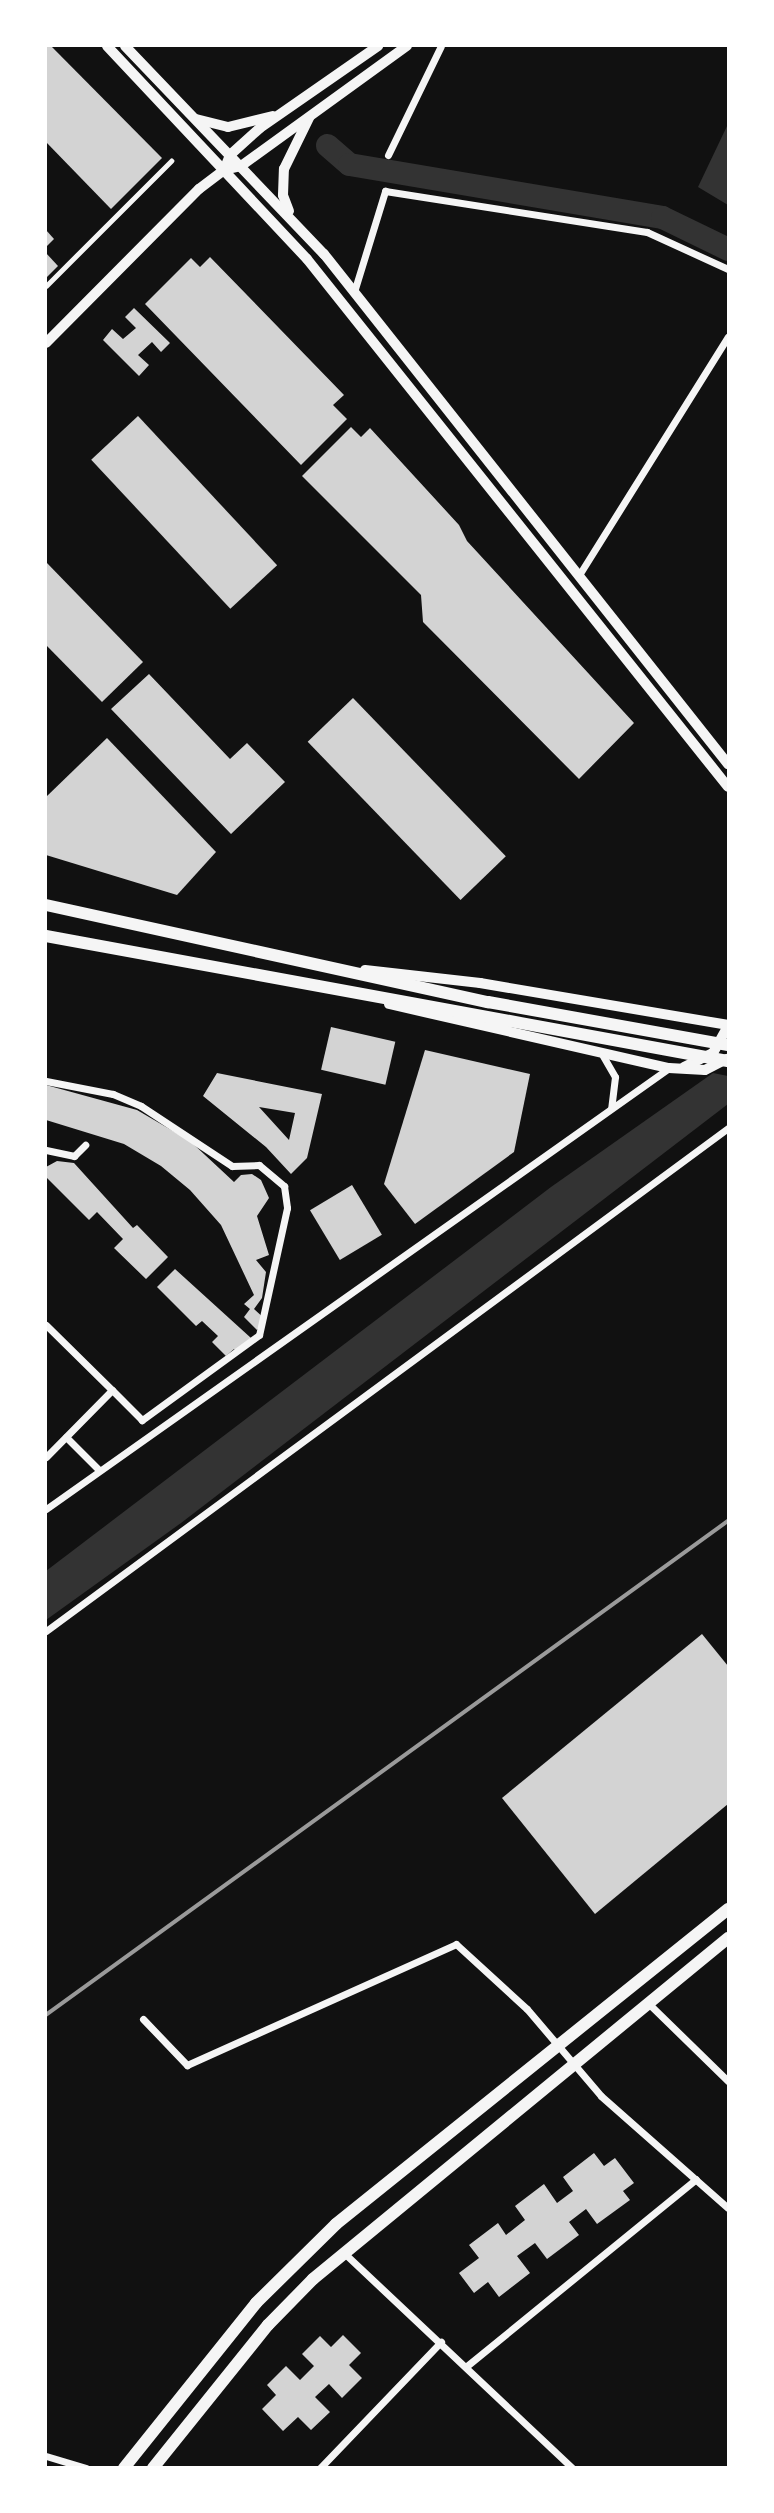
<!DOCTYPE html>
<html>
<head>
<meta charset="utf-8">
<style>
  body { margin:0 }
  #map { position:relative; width:774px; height:2513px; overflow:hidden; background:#111; font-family:"Open Sans",sans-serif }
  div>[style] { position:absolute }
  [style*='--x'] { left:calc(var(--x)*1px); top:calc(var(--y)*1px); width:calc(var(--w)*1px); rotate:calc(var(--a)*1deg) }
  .water>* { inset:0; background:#333 }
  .river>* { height:23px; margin:-11.5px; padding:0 11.5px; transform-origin:11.5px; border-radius:11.5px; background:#333 }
  .building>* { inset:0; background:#d3d3d3; transform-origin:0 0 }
  .service>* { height:4.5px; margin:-2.25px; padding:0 2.25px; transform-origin:2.25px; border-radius:2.25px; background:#f5f5f5 }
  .minor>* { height:7px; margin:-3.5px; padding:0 3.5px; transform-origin:3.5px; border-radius:3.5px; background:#f5f5f5 }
  .tertiary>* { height:10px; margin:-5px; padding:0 5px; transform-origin:5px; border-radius:5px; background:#f5f5f5 }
  .secondary>* { height:10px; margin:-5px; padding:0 5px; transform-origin:5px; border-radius:5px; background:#f5f5f5 }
  .primary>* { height:12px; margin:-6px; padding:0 6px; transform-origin:6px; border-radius:6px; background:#f5f5f5 }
  .rail>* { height:3.5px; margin:-1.75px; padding:0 1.75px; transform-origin:1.75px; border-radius:1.75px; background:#9a9a9a }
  span { translate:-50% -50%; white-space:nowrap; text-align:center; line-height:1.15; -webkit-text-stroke:7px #fff; paint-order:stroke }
  .frame { position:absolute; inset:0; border:47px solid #fff; pointer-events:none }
</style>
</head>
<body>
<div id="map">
  <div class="water">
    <i style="clip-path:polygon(728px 124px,728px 205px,698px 187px)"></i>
    <i style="clip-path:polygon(713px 1073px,728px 1076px,728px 1104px,181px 1523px,46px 1620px,46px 1571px,551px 1187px)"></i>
  </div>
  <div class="river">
    <i style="--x:327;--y:145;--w:29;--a:41"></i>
    <i style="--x:349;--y:164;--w:317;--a:9.6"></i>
    <i style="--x:662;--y:217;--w:73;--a:25.9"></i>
  </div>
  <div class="building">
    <i style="clip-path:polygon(46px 46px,51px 46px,162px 158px,111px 209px,46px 142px)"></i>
    <i style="clip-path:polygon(46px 230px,54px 239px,46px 247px)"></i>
    <i style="clip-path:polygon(46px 253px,58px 266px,46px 278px)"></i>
    <i style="clip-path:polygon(210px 257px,344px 395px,333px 405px,347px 419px,301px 465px,145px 304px,191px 258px,200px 267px)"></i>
    <i style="clip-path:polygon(134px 308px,170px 343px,161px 352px,152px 342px,138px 355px,149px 365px,139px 376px,103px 340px,112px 329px,123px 339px,136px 328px,125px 317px)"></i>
    <i style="left:138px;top:416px;width:204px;height:64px;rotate:47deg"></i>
    <i style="clip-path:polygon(351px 427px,361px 437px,370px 428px,459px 525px,467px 541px,634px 723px,579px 779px,423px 622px,421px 595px,302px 476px)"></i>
    <i style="clip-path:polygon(46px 562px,143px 662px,102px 702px,46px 645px)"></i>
    <i style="clip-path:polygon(149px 674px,230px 759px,247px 743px,285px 782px,231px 834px,111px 709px)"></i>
    <i style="left:353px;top:698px;width:220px;height:63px;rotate:46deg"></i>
    <i style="clip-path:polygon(107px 738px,216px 852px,177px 895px,46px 855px,46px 797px)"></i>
    <i style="left:331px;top:1027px;width:66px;height:44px;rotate:13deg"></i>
    <i style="clip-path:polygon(425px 1050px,530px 1074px,514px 1152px,415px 1224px,384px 1184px)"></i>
    <i style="clip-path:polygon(evenodd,217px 1073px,322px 1094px,307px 1158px,291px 1174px,266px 1147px,203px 1096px,217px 1073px,259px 1107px,295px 1113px,289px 1140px,259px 1107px)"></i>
    <i style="clip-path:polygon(46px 1085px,137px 1110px,190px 1141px,234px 1182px,241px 1175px,252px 1174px,261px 1180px,269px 1198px,257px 1216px,269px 1255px,256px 1260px,266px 1272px,262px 1298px,254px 1309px,266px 1320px,257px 1330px,244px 1317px,250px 1309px,244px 1304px,254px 1295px,221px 1225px,190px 1190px,161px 1166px,124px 1144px,46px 1120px)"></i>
    <i style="clip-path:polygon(57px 1161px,74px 1163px,133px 1228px,137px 1225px,168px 1257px,146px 1279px,114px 1248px,123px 1239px,97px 1212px,89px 1220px,46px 1177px,46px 1167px)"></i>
    <i style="left:352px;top:1185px;width:58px;height:49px;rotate:59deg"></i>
    <i style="clip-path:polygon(175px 1269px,251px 1338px,237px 1352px,234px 1349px,226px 1356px,212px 1342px,218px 1336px,202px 1321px,196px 1326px,157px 1287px)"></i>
    <i style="clip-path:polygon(702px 1634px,728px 1666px,728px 1804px,595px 1914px,502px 1798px)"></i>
    <i style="clip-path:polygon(594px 2153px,604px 2166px,615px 2158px,634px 2183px,623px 2191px,630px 2200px,597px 2224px,586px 2209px,569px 2222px,579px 2235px,547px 2259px,535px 2243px,517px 2256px,530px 2273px,499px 2297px,488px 2282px,474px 2293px,459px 2273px,479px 2258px,469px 2245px,498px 2223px,506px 2235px,525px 2220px,515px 2206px,544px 2184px,557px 2203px,573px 2191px,563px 2177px)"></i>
    <i style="clip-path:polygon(343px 2335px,361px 2353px,349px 2365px,362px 2378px,342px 2398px,329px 2384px,315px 2397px,330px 2412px,311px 2430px,298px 2417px,283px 2431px,262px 2409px,276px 2395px,267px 2385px,286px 2366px,300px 2380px,314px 2366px,302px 2354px,320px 2336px,331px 2347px)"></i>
  </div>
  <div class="service">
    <i style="--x:46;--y:286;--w:177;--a:-45"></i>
  </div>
  <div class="minor">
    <i style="--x:388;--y:155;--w:121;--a:-64.1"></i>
    <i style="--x:354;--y:292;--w:106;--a:-72.9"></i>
    <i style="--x:385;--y:191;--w:265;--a:8.9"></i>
    <i style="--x:647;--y:232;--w:89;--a:24.6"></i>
    <i style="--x:579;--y:575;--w:281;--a:-58"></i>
    <i style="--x:603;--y:1056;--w:24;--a:60"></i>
    <i style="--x:615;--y:1077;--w:31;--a:97"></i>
    <i style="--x:46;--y:1081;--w:68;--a:11"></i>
    <i style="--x:113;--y:1094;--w:30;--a:23"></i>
    <i style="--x:141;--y:1106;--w:109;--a:33.4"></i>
    <i style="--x:232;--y:1166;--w:27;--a:-2"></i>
    <i style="--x:259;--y:1165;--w:33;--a:40"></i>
    <i style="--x:284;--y:1186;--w:22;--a:82"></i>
    <i style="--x:287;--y:1208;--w:130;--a:102.4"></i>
    <i style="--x:259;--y:1335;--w:145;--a:144"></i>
    <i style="--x:142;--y:1420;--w:42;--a:-135"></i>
    <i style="--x:46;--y:1150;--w:29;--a:12"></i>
    <i style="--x:74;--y:1156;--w:16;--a:-45"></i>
    <i style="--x:46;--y:1325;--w:93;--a:44.6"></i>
    <i style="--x:112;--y:1390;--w:94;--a:134.6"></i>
    <i style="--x:66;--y:1437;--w:47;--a:45"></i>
    <i style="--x:46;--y:1509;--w:763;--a:-35.29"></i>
    <i style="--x:46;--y:1631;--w:847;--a:-36.41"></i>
    <i style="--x:648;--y:2003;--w:112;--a:44.3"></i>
    <i style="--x:143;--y:2019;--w:64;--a:46.3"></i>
    <i style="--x:187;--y:2065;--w:295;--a:-24.2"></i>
    <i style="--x:456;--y:1944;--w:96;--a:42.5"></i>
    <i style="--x:527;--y:2009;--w:114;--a:49.6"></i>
    <i style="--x:601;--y:2096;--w:169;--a:41.4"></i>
    <i style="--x:343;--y:2252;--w:315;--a:43.3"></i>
    <i style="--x:468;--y:2365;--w:294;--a:-39.2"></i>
    <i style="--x:46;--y:2456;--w:42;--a:16.7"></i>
    <i style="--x:320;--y:2468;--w:175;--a:-46.2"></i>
  </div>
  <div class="tertiary">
    <i style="--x:107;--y:46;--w:292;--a:46.8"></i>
    <i style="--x:307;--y:259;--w:675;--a:51.43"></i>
    <i style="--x:125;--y:46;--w:288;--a:46.3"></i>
    <i style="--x:324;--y:254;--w:651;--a:51.62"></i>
    <i style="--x:196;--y:119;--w:33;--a:14"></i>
    <i style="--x:228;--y:127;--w:46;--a:-13.7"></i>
    <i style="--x:289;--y:211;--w:17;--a:-111"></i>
    <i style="--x:283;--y:195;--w:26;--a:-88"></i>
    <i style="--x:284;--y:169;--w:57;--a:-63.9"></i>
    <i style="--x:46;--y:343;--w:217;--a:-45.2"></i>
    <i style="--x:199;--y:189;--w:31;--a:-37"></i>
    <i style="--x:365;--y:970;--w:116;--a:6.4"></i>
    <i style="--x:480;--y:983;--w:252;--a:9.6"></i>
    <i style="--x:389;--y:1004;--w:287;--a:12.9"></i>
    <i style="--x:669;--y:1068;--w:36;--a:3"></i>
    <i style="--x:705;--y:1070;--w:25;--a:-27"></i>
    <i style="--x:684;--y:1067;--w:32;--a:-26"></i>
    <i style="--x:713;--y:1053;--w:31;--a:-61"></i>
  </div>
  <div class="secondary">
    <i style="--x:224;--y:170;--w:17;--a:-13"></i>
    <i style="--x:241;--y:166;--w:205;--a:-35.9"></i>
    <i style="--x:224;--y:170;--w:16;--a:-68"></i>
    <i style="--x:230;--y:155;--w:40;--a:-42"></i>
    <i style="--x:260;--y:128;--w:144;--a:-34.8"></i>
  </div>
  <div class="primary">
    <i style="--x:46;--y:905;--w:453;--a:12.4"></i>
    <i style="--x:488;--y:1002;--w:244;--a:10.2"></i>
    <i style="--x:46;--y:936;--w:693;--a:10.39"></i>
    <i style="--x:124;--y:2468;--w:211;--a:-51.3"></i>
    <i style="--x:256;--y:2303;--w:112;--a:-44.6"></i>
    <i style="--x:336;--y:2224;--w:503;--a:-38.78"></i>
    <i style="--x:153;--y:2468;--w:184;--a:-51.2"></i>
    <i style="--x:268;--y:2325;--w:64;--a:-45.6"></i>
    <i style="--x:313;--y:2279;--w:537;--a:-39.41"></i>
  </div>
  <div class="rail">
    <i style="--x:46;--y:2015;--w:842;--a:-35.92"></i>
  </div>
  <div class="frame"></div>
</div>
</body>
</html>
